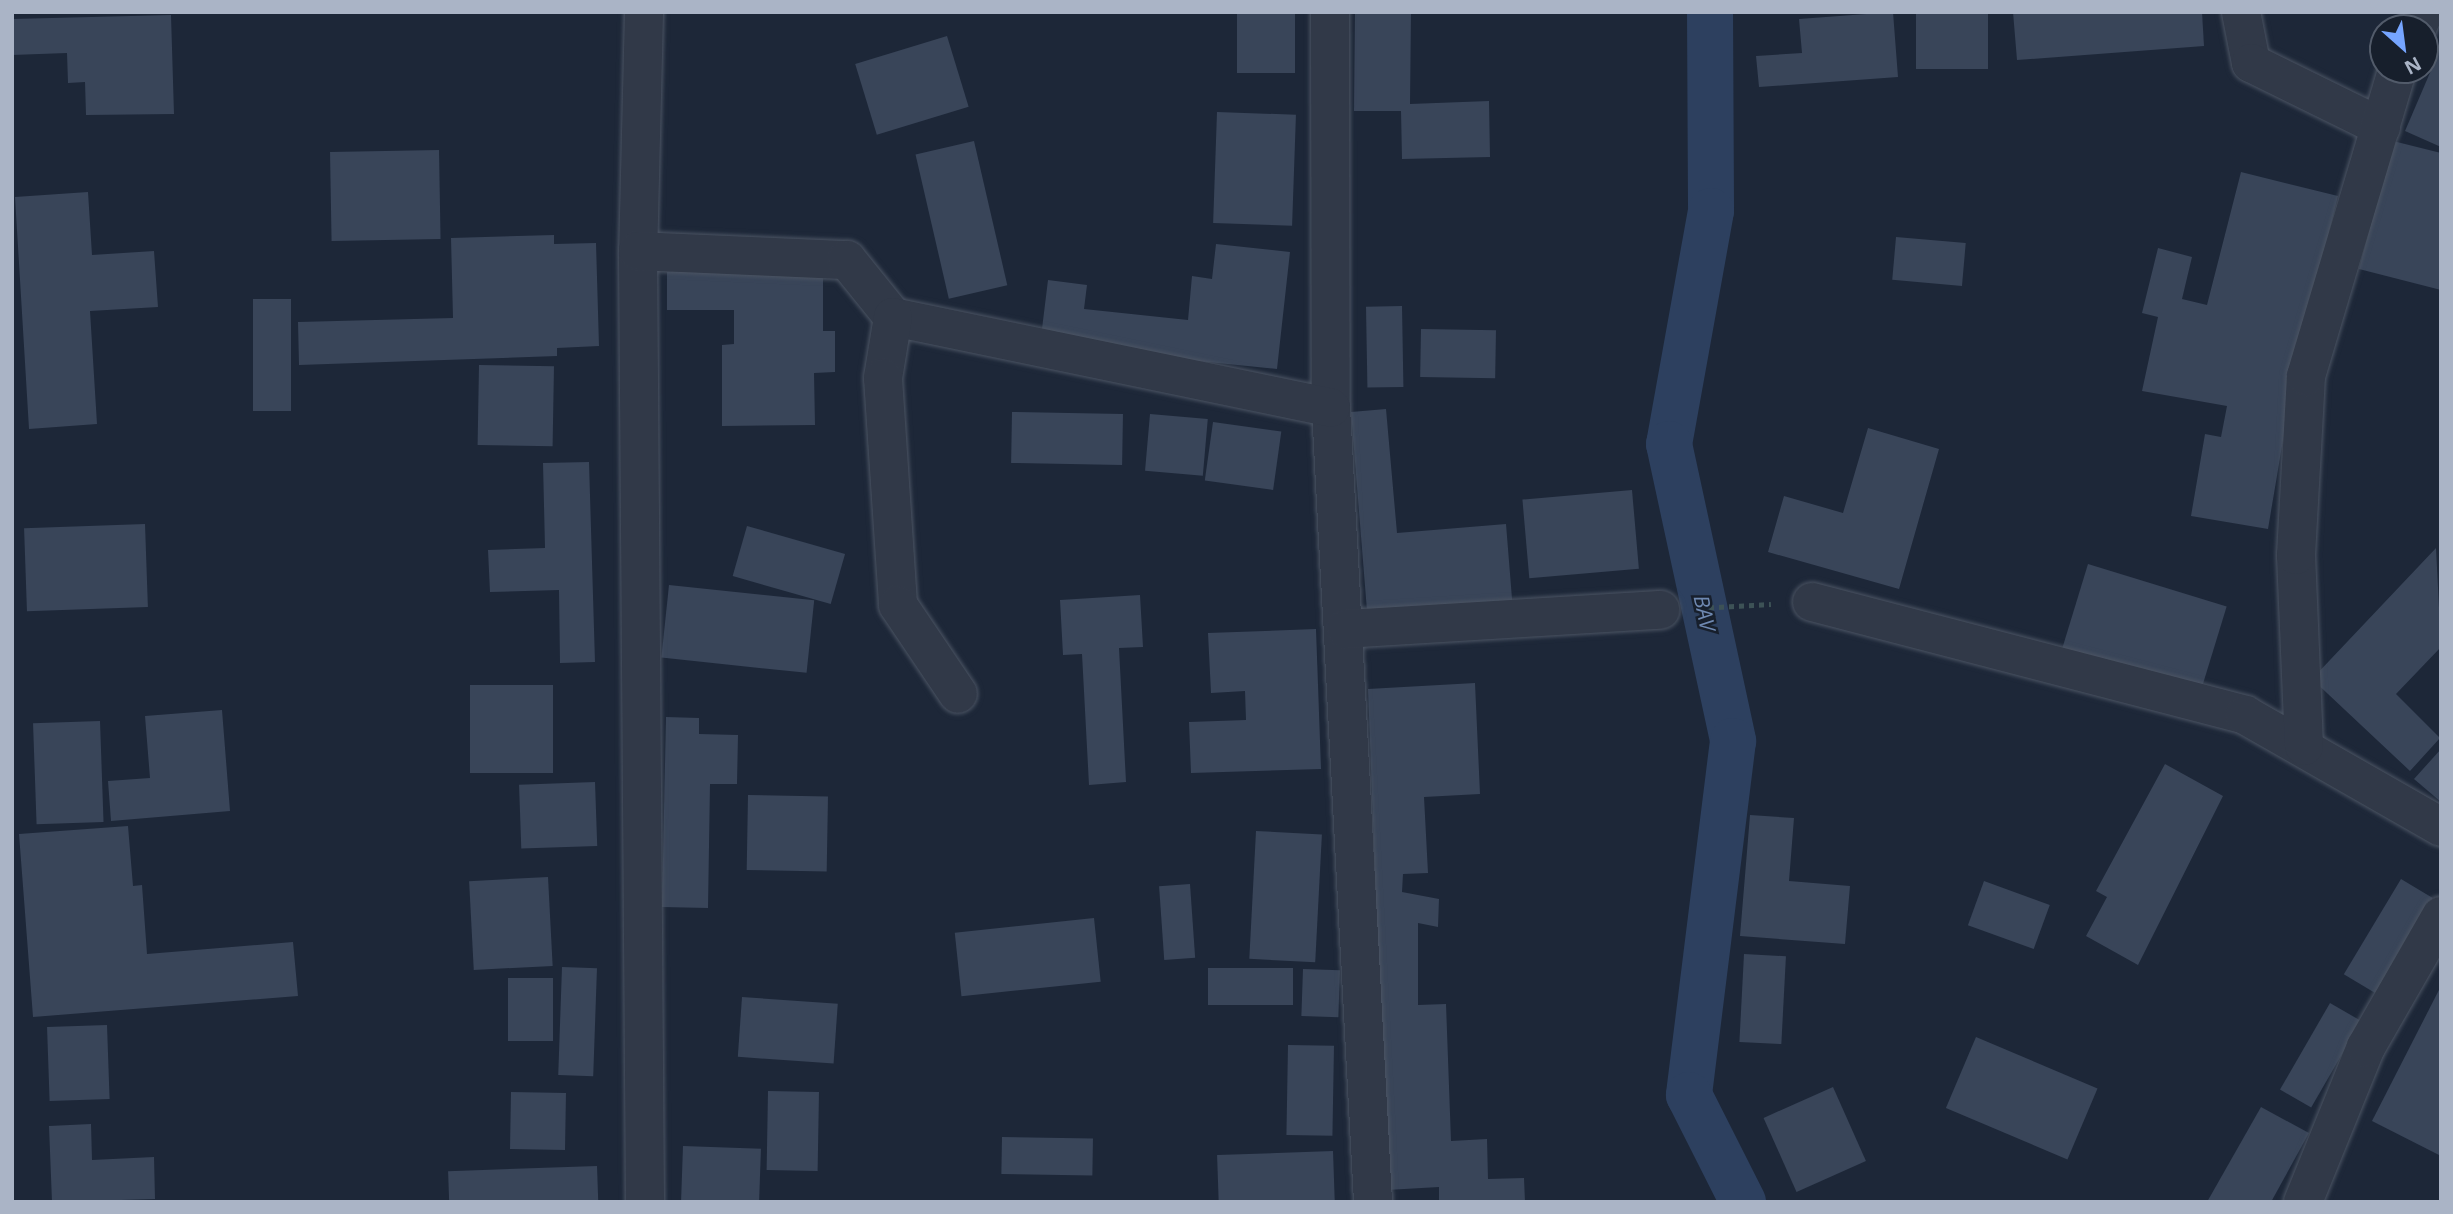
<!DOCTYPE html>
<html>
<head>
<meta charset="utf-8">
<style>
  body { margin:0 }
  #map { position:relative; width:2453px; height:1214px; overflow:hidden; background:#1d2738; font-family:"Open Sans",sans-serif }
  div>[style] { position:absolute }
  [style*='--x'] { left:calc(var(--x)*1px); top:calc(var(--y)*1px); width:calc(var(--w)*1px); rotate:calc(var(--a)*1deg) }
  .canal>* { height:46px; margin:-23px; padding:0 23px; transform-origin:23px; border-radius:23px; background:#2d405f }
  .building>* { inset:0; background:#394559; transform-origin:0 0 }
  .path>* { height:4.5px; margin-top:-2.25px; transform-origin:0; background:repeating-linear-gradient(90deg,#3d5256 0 5px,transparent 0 10px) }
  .roads { filter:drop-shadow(0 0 2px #4b5463) drop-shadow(0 0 2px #4b5463) }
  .minor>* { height:38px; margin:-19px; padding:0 19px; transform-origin:19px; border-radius:19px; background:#313948 }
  span { translate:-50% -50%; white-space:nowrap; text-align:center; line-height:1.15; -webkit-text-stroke:5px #171f2c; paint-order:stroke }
  .water-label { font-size:21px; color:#6f89b2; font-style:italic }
  .frame { position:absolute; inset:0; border:14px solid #aab4c6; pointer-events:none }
  .north { position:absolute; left:2369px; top:14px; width:70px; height:70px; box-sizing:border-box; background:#171f2c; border:2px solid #525b6a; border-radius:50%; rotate:152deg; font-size:19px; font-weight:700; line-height:28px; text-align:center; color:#aab4c6 }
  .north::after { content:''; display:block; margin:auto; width:24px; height:32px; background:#76a5ff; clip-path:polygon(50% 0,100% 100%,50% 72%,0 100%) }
</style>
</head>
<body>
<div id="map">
  <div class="canal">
    <i style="--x:1710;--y:12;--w:199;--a:89.7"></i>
    <i style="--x:1711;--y:211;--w:237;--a:100.2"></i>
    <i style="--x:1669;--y:444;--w:304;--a:77.8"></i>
    <i style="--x:1733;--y:741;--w:357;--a:97.1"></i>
    <i style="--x:1689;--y:1095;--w:120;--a:63.2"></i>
  </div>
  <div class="building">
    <i style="left:1237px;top:12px;width:58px;height:61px"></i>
    <i style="clip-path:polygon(1355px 12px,1411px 12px,1410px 104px,1489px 101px,1490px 157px,1402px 159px,1401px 111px,1354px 111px)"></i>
    <i style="clip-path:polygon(1893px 12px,1898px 77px,1759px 87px,1756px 56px,1802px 53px,1799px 19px)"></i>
    <i style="left:1916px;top:12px;width:72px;height:57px"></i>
    <i style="clip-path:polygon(2013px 12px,2202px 12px,2204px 46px,2017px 60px)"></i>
    <i style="clip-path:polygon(171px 15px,174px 114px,86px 115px,85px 82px,68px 83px,67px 53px,12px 55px,12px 19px)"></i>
    <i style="left:947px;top:36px;width:74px;height:96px;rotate:73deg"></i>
    <i style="clip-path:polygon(2441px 47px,2441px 147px,2405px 131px)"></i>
    <i style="left:1217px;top:112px;width:79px;height:111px;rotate:2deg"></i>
    <i style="left:974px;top:141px;width:148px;height:60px;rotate:77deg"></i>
    <i style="clip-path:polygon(2393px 141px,2441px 153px,2441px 290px,2359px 269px)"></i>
    <i style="left:439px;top:150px;width:89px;height:109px;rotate:89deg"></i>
    <i style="clip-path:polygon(2241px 172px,2338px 196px,2295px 369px,2268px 529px,2191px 516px,2205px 434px,2221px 437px,2227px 406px,2142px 391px,2158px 317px,2142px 313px,2158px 248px,2192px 257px,2182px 299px,2207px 305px)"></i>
    <i style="clip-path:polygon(88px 192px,92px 255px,154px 251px,158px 307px,90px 311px,97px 424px,29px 429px,15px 197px)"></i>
    <i style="clip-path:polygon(554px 235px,554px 244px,596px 243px,599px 346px,557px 348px,557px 356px,299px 365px,298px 322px,453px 318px,451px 238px)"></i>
    <i style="left:1896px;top:237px;width:70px;height:43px;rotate:5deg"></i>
    <i style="clip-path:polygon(1216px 244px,1290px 252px,1277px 369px,1040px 345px,1048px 280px,1087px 285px,1084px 309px,1188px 320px,1192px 276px,1212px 279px)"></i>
    <i style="clip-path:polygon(823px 271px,823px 331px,835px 331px,835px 372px,814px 373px,815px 425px,722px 426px,722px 345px,734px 344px,734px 310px,667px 310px,667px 272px)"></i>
    <i style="left:253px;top:299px;width:38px;height:112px"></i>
    <i style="left:1402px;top:306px;width:81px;height:36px;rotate:89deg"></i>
    <i style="left:1421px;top:329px;width:75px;height:48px;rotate:1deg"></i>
    <i style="left:479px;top:365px;width:75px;height:80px;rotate:1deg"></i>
    <i style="clip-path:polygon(1386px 409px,1397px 533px,1506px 524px,1513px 611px,1368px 623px,1351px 412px)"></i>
    <i style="left:1012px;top:412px;width:111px;height:51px;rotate:1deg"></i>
    <i style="left:1150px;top:414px;width:58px;height:57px;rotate:5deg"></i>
    <i style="left:1213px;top:422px;width:69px;height:59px;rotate:8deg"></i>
    <i style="clip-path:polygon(1868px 428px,1939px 449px,1899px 589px,1768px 552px,1784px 496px,1843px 513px)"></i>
    <i style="clip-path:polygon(589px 462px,595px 662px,560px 663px,559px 590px,490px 592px,488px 550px,545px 548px,543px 463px)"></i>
    <i style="left:1632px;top:490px;width:79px;height:110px;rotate:85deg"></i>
    <i style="left:145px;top:524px;width:83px;height:121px;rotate:88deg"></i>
    <i style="left:747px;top:526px;width:102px;height:52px;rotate:16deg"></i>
    <i style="clip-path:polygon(2436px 548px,2441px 647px,2396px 694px,2440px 738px,2410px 771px,2312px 679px)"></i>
    <i style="left:2088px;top:564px;width:145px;height:88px;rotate:17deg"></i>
    <i style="left:669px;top:585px;width:146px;height:73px;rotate:6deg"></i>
    <i style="clip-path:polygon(1140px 595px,1143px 647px,1119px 648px,1126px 782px,1089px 785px,1082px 654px,1063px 655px,1060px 600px)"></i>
    <i style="clip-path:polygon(1316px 629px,1321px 769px,1191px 773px,1189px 722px,1246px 720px,1245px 691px,1211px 693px,1208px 633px)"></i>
    <i style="clip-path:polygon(1475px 683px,1480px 794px,1424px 797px,1428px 873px,1403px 874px,1402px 892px,1439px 899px,1438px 927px,1418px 923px,1418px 1005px,1446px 1004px,1451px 1141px,1487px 1139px,1488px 1179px,1524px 1178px,1525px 1202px,1439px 1202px,1439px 1187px,1387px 1190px,1368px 689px)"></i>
    <i style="left:553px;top:685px;width:88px;height:83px;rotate:90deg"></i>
    <i style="clip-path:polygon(222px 710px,230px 811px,111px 821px,108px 781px,150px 778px,145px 716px)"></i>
    <i style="clip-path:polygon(666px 717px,699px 718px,699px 734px,738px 735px,737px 784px,710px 784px,708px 908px,662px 907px)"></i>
    <i style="left:100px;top:721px;width:101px;height:67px;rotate:88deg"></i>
    <i style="clip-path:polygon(2441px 749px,2441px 802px,2414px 779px)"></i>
    <i style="clip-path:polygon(2165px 764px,2223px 796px,2138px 965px,2086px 936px,2107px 897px,2096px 891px)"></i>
    <i style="left:595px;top:782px;width:64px;height:76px;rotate:88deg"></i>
    <i style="left:748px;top:795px;width:80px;height:75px;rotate:1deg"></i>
    <i style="clip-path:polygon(1750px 815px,1794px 818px,1789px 881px,1850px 886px,1845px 944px,1740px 936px)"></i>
    <i style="clip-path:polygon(128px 826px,133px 886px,142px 885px,147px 954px,293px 942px,298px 996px,33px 1017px,19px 834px)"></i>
    <i style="left:1256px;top:831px;width:66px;height:128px;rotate:3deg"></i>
    <i style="left:548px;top:877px;width:89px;height:79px;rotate:87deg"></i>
    <i style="left:2401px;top:879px;width:37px;height:111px;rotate:31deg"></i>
    <i style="left:1984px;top:881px;width:70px;height:47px;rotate:20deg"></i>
    <i style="left:1190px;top:884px;width:74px;height:31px;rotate:86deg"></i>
    <i style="left:1094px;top:918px;width:64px;height:140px;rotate:84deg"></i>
    <i style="left:1744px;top:954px;width:42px;height:88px;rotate:3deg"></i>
    <i style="left:562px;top:967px;width:35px;height:108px;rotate:2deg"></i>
    <i style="left:1208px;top:968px;width:85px;height:37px"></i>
    <i style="left:1303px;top:969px;width:37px;height:47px;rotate:2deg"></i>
    <i style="left:508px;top:978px;width:45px;height:63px"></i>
    <i style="clip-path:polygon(2441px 986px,2441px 1156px,2372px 1121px)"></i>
    <i style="left:742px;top:997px;width:96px;height:60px;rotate:4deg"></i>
    <i style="left:2330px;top:1003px;width:36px;height:100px;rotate:30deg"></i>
    <i style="left:107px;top:1025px;width:74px;height:60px;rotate:88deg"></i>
    <i style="left:1976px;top:1037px;width:132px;height:77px;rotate:23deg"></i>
    <i style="left:1288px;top:1045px;width:46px;height:90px;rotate:1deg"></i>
    <i style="left:1833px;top:1087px;width:81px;height:76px;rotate:66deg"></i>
    <i style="left:768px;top:1091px;width:51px;height:79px;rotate:1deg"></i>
    <i style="left:511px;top:1092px;width:55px;height:57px;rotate:1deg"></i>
    <i style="clip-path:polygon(2261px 1107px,2309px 1133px,2271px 1202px,2207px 1202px)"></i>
    <i style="clip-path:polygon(91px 1124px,92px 1160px,154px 1157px,155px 1199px,52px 1202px,49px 1126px)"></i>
    <i style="left:1002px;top:1137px;width:91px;height:37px;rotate:1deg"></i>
    <i style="left:683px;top:1146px;width:78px;height:56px;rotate:2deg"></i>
    <i style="left:1333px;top:1151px;width:51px;height:116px;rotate:88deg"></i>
    <i style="left:597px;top:1166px;width:36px;height:149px;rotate:88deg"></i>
  </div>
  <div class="path">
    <i style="--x:1699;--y:608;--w:72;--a:-3.2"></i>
  </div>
  <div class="roads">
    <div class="minor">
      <i style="--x:644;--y:12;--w:239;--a:91.4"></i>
      <i style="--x:638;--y:251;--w:951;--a:89.58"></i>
      <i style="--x:1330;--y:12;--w:396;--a:89.9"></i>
      <i style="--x:1331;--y:408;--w:795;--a:86.97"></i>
      <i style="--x:2241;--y:12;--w:52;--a:78.9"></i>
      <i style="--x:2251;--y:63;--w:145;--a:26.2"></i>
      <i style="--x:2417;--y:28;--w:17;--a:-66"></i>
      <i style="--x:638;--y:251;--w:209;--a:2.5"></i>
      <i style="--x:847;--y:260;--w:73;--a:51.1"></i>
      <i style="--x:893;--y:317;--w:447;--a:11.7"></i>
      <i style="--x:893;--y:317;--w:62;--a:99.3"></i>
      <i style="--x:883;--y:378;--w:227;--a:86.2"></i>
      <i style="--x:898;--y:605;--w:107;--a:56"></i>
      <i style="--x:1812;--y:602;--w:448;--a:14.6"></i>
      <i style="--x:2245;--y:715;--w:226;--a:29.7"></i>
      <i style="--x:1346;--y:629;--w:315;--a:-3.5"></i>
      <i style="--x:2304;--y:746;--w:191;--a:-92.4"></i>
      <i style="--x:2296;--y:555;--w:179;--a:-86.8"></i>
      <i style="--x:2306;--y:376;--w:319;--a:-73.4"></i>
      <i style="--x:2303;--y:1202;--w:167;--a:-67.9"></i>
      <i style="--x:2366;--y:1047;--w:151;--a:-60.2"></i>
    </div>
  </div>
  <div class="water-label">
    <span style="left:1705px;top:613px;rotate:78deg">BAV</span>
  </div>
  <div class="frame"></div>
  <div class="north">N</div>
</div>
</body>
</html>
